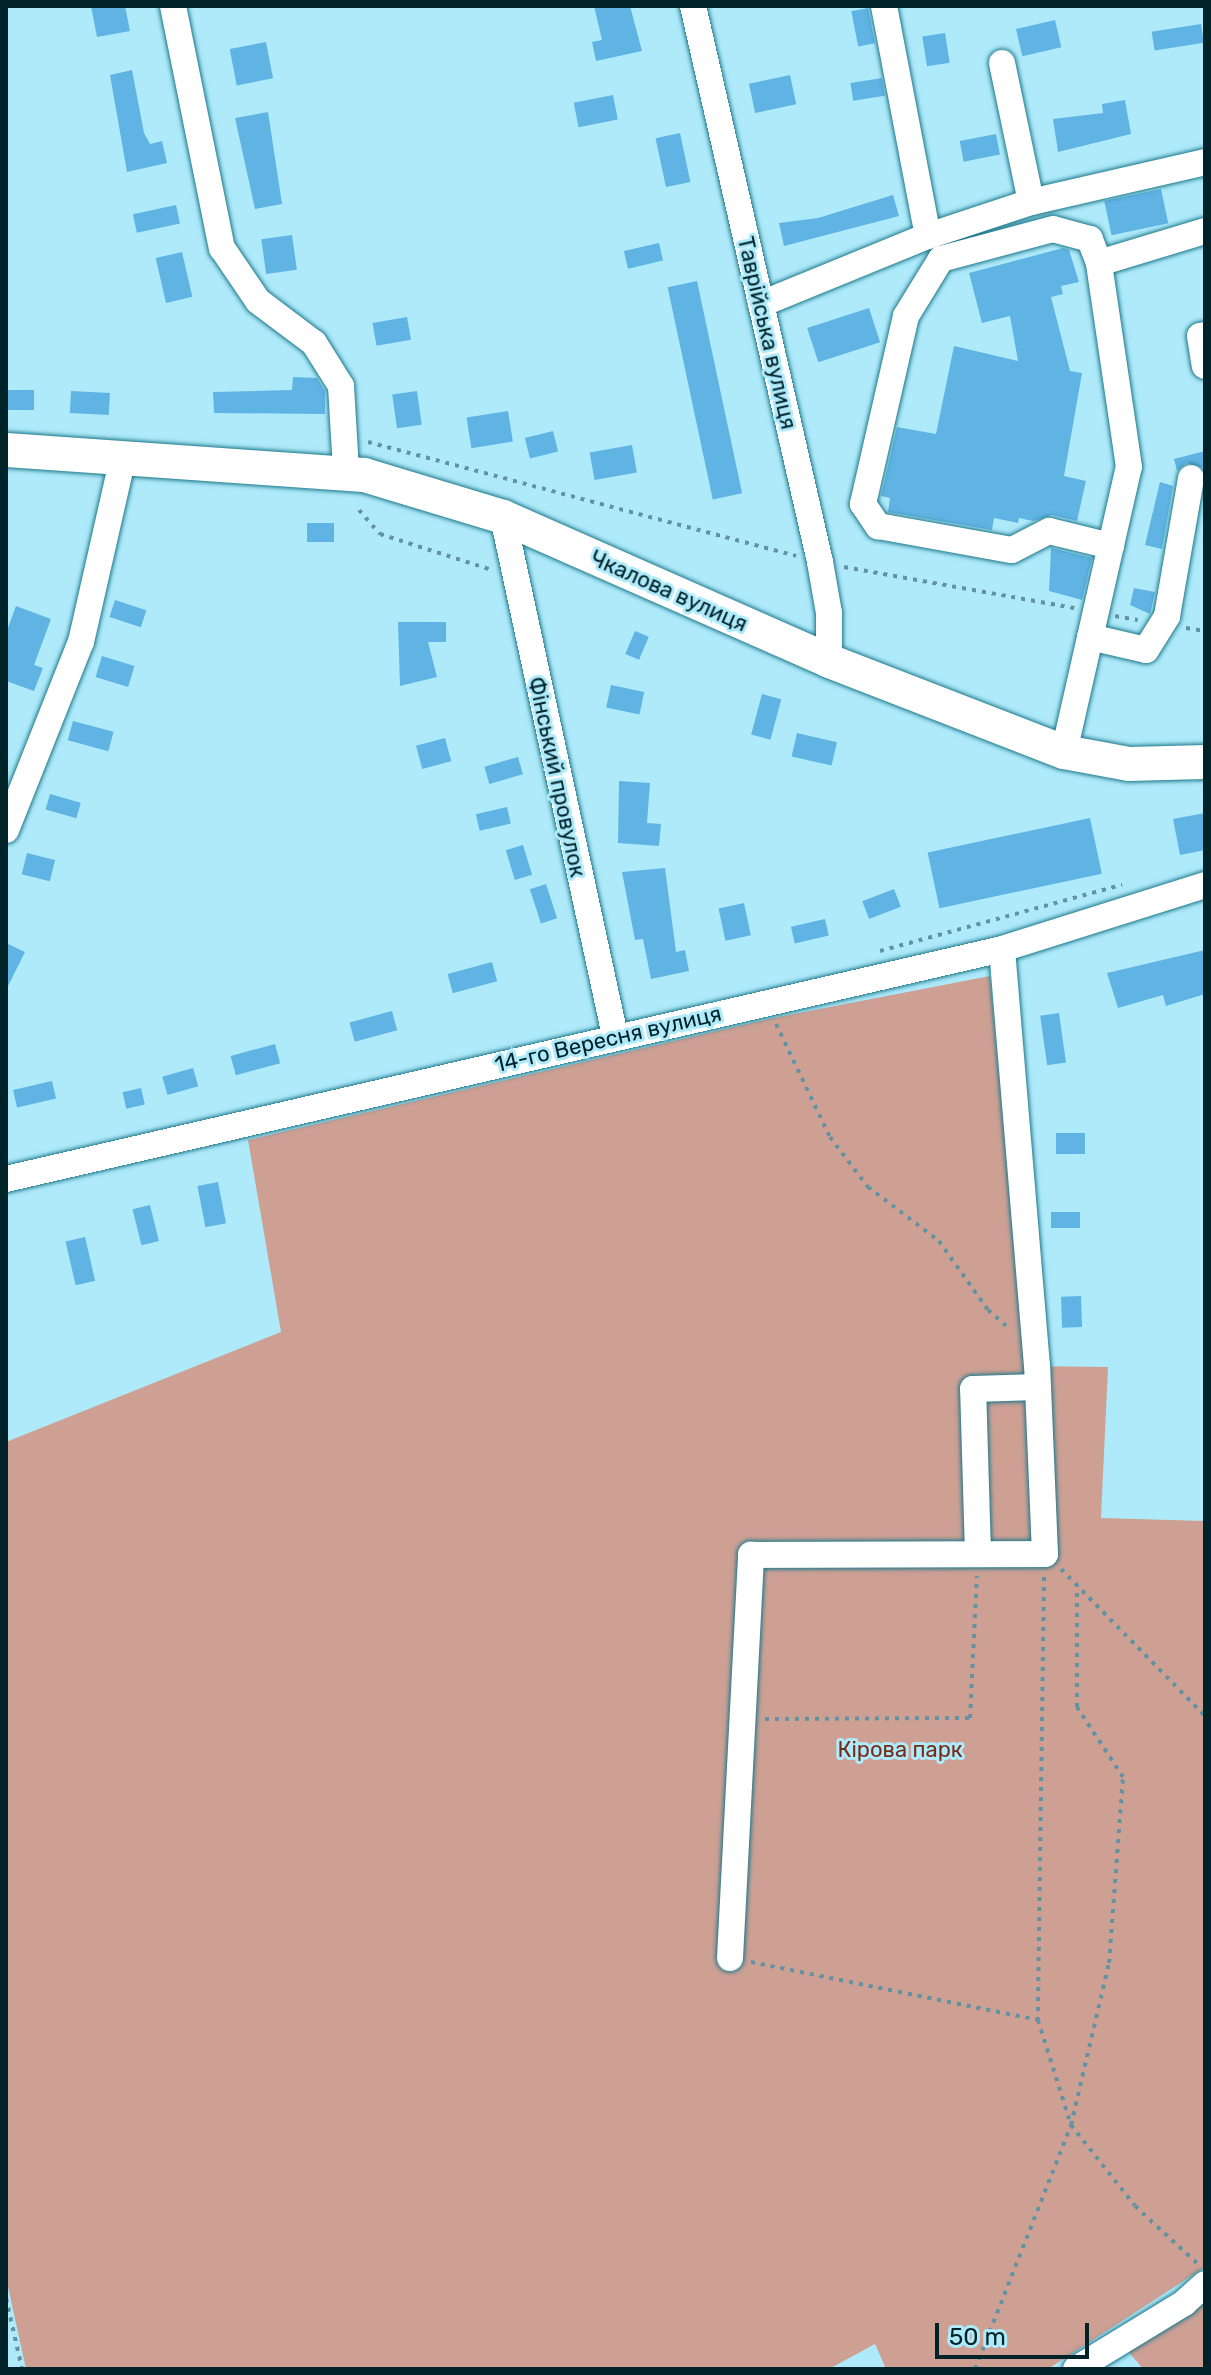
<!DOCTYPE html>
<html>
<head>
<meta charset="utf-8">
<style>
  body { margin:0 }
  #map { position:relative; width:1211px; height:2375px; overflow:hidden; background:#aeeafa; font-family:Rubik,sans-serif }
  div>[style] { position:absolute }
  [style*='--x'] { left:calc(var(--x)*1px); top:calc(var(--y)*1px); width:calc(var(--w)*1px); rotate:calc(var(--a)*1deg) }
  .green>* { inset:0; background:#cea094 }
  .building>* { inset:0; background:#60b4e4; transform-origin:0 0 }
  .path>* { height:4px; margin-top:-2px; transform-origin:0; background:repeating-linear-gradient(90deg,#6393a0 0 4px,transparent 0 10px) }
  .roads { filter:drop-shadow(0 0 2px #1c788b) drop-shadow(0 0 2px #1c788b) }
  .minor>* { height:26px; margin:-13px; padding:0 13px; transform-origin:13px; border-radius:13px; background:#fff }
  .major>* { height:34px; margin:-17px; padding:0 17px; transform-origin:17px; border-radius:17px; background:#fff }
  span { translate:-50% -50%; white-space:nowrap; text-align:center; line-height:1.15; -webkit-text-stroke:6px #aeeafa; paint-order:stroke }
  .street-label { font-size:22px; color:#002229 }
  .park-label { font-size:22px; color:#782b16 }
  .frame { position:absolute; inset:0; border:8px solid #002229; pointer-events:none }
  .scale { position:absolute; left:935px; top:2323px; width:154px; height:36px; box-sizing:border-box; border:4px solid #002229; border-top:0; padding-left:10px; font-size:24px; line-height:28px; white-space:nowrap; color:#002229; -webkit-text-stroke:6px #aeeafa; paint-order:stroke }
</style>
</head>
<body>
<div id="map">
  <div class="green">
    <i style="clip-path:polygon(990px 976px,1026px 1366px,1108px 1367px,1101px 1518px,1205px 1521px,1205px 2267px,1048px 2369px,886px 2369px,875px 2344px,829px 2369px,26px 2369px,6px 2278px,6px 1442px,281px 1332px,248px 1140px,773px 1018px)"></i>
    <i style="clip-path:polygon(1205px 2297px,1205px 2369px,1143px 2369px,1128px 2351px)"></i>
  </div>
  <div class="building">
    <i style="clip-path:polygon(91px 6px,125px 6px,130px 31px,97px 37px)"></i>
    <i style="clip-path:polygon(594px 6px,630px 6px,642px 51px,596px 61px,592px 42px,602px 40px)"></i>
    <i style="left:868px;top:8px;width:36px;height:17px;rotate:79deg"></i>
    <i style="left:1055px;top:20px;width:28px;height:40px;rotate:77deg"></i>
    <i style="left:1201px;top:24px;width:19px;height:50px;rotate:81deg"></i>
    <i style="left:945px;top:33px;width:30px;height:23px;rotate:81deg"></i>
    <i style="left:266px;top:42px;width:37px;height:37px;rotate:79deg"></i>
    <i style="clip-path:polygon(132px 70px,144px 133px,150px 144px,162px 141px,167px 163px,127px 172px,110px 75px)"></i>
    <i style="left:790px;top:75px;width:30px;height:42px;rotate:78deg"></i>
    <i style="left:882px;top:78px;width:18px;height:32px;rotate:81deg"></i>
    <i style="left:613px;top:95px;width:25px;height:40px;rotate:79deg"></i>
    <i style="clip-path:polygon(1125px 100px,1131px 134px,1058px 152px,1053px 119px,1103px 113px,1102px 104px)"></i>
    <i style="clip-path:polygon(268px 112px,282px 204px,255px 209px,235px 118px)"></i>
    <i style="left:680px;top:133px;width:50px;height:25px;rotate:78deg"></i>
    <i style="left:996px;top:134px;width:21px;height:37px;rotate:79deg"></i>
    <i style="left:1161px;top:189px;width:35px;height:58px;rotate:78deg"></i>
    <i style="clip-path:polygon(893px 195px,899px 216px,784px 246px,779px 223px,818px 218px)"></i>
    <i style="left:176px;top:205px;width:19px;height:44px;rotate:78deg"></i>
    <i style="left:292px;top:235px;width:35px;height:31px;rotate:82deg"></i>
    <i style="left:659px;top:243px;width:18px;height:36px;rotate:77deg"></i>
    <i style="clip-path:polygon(1063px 248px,1069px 250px,1079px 282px,1061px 286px,1063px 294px,1051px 297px,1070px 371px,1082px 373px,1064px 476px,1086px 481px,1077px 521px,1052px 515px,1033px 521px,1019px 518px,1018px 523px,994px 518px,992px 530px,888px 512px,890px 498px,881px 496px,897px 427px,936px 434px,954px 346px,1018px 361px,1010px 316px,982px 323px,969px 273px)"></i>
    <i style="left:182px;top:252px;width:46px;height:27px;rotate:77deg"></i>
    <i style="left:697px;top:281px;width:217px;height:30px;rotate:78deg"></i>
    <i style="left:869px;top:308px;width:36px;height:65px;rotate:72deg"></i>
    <i style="left:407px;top:317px;width:23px;height:35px;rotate:80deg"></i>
    <i style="clip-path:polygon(293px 377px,317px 378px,325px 391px,325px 414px,214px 413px,213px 392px,292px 390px)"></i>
    <i style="left:6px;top:390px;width:28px;height:20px"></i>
    <i style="left:71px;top:391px;width:39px;height:22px;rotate:3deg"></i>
    <i style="left:417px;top:391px;width:34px;height:25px;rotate:82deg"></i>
    <i style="left:508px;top:411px;width:31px;height:42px;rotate:81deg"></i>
    <i style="left:553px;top:431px;width:21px;height:29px;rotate:76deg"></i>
    <i style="left:632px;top:445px;width:28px;height:43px;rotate:80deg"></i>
    <i style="clip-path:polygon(1205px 451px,1205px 468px,1186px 463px,1177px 471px,1174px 459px)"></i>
    <i style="clip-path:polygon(1160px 482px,1173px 486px,1162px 549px,1145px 545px)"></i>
    <i style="left:307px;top:523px;width:27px;height:19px"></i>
    <i style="clip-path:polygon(1051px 548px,1092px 558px,1082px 600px,1049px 591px)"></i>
    <i style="clip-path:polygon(1134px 588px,1155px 592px,1150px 614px,1130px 605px)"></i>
    <i style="left:115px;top:600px;width:33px;height:18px;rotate:18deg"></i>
    <i style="clip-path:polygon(16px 606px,51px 619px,34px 665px,43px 668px,34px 691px,6px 681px,6px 633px)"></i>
    <i style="clip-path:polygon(398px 622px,446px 622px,446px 642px,428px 642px,437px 677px,400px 686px)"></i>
    <i style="left:635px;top:631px;width:15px;height:25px;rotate:23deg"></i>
    <i style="left:102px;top:656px;width:34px;height:22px;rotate:17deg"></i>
    <i style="left:611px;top:685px;width:34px;height:23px;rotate:12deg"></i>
    <i style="left:762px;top:694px;width:20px;height:42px;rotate:15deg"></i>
    <i style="left:73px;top:721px;width:42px;height:20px;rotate:15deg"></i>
    <i style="left:797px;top:733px;width:41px;height:24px;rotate:13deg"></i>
    <i style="left:445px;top:738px;width:24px;height:30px;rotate:75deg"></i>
    <i style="left:518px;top:757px;width:18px;height:35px;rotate:74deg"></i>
    <i style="clip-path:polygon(619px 781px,650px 783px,647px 823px,661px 824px,659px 846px,618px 843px)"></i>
    <i style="left:50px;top:794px;width:32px;height:16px;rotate:16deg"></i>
    <i style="left:507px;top:807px;width:17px;height:32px;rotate:77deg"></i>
    <i style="clip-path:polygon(1205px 813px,1205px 850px,1180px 855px,1173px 819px)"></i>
    <i style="left:1090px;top:818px;width:57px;height:166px;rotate:78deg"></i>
    <i style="left:523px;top:845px;width:31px;height:18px;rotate:73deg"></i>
    <i style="left:27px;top:853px;width:29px;height:22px;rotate:14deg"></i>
    <i style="clip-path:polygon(665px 868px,676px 952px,685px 950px,689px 971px,651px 979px,643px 939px,635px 940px,622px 872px)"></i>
    <i style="left:546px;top:884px;width:36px;height:17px;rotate:72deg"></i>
    <i style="left:894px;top:889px;width:19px;height:34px;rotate:69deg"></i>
    <i style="left:744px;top:903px;width:33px;height:26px;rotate:78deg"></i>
    <i style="left:825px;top:919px;width:17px;height:35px;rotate:77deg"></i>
    <i style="clip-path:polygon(6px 943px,25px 952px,6px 990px)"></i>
    <i style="clip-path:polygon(1205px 950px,1205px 994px,1166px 1006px,1163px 995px,1118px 1008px,1107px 973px)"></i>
    <i style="left:492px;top:962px;width:20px;height:46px;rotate:75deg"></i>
    <i style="left:392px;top:1011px;width:20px;height:44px;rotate:75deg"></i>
    <i style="left:1059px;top:1013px;width:50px;height:19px;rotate:82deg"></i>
    <i style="left:275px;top:1044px;width:20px;height:46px;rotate:75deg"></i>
    <i style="left:193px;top:1068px;width:19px;height:32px;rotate:74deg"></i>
    <i style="left:52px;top:1081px;width:18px;height:40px;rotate:77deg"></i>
    <i style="left:141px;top:1088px;width:17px;height:19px;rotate:77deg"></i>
    <i style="left:1085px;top:1133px;width:21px;height:29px;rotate:90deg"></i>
    <i style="left:218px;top:1182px;width:42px;height:21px;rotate:79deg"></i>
    <i style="left:150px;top:1205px;width:37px;height:18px;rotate:76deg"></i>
    <i style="left:1051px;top:1212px;width:29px;height:16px"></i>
    <i style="left:85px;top:1237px;width:45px;height:20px;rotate:77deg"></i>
    <i style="left:1081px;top:1296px;width:31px;height:20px;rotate:88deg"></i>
  </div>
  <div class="path">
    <i style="--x:368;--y:442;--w:443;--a:14.9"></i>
    <i style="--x:359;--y:510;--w:32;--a:49"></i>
    <i style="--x:380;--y:534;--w:118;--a:17.8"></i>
    <i style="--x:844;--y:567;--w:235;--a:10.1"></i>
    <i style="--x:1115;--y:616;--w:23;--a:10"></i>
    <i style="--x:1186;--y:628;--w:19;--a:9"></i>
    <i style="--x:880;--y:951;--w:251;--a:-15.3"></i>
    <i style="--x:776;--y:1024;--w:125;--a:64.5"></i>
    <i style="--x:830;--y:1137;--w:63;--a:52.8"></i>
    <i style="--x:868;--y:1187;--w:89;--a:37.3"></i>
    <i style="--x:939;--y:1241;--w:85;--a:54.6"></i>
    <i style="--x:988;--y:1310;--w:29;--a:41"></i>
    <i style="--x:1061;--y:1569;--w:206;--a:45.6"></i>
    <i style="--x:1044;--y:1577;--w:443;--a:90.8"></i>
    <i style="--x:1038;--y:2020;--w:110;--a:72.6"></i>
    <i style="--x:1071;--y:2125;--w:103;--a:51.7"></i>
    <i style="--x:1135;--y:2206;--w:87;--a:42.7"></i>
    <i style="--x:765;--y:1719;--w:205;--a:-0.3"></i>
    <i style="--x:970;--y:1718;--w:142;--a:-87.2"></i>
    <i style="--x:751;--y:1962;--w:293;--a:11.4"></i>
    <i style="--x:6;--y:2298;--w:73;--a:77.3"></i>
    <i style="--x:975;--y:2369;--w:262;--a:-68.5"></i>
    <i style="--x:1071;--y:2125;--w:166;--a:-76.8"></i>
    <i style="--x:1109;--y:1963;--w:187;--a:-85.7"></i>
    <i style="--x:1123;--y:1777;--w:84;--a:-123.3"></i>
    <i style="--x:1077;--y:1707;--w:122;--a:-90"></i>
  </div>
  <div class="roads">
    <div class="minor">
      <i style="--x:173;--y:6;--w:247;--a:78.6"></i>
      <i style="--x:222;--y:248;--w:64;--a:55.8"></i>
      <i style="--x:258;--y:301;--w:70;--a:36.9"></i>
      <i style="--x:314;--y:343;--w:51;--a:57.9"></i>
      <i style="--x:341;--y:386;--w:84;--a:86.6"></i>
      <i style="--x:693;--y:6;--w:570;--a:77.13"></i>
      <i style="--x:820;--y:562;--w:52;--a:80"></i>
      <i style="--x:829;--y:613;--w:48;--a:90"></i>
      <i style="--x:884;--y:6;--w:234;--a:79.2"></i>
      <i style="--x:1002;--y:63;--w:142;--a:78.2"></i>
      <i style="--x:1099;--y:263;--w:111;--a:-16.8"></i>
      <i style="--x:761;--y:304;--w:180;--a:-22.2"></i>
      <i style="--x:928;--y:236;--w:108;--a:-18.3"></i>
      <i style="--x:1031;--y:202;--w:179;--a:-12.9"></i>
      <i style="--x:1205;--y:335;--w:5;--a:169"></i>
      <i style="--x:1200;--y:336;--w:30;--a:81"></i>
      <i style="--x:503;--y:517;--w:531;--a:77.82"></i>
      <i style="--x:1090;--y:637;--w:57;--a:13.1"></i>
      <i style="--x:1146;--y:650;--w:40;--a:-58"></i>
      <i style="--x:1167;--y:616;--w:140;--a:-80.1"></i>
      <i style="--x:1064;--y:752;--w:292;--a:-77.2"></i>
      <i style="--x:1129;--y:467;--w:206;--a:-98.4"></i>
      <i style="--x:1099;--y:263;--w:26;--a:-111"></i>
      <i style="--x:1090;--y:239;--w:38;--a:-165"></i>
      <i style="--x:1053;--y:229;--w:116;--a:165"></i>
      <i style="--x:941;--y:259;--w:67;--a:121.6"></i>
      <i style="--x:906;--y:316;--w:193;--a:102.9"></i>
      <i style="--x:863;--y:504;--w:27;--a:56"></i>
      <i style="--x:878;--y:526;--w:136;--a:10.2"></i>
      <i style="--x:1012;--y:550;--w:42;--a:-27.2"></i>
      <i style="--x:1049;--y:531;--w:64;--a:13.6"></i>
      <i style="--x:6;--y:830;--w:202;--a:-68.3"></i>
      <i style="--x:81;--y:642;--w:190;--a:-77.2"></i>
      <i style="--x:6;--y:1179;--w:1022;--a:-13"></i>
      <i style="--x:1002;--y:949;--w:213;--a:-17.5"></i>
      <i style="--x:978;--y:1554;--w:165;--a:-91.7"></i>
      <i style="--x:973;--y:1389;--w:65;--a:-1.8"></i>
      <i style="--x:730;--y:1958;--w:404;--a:-87"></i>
      <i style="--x:751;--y:1555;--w:294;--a:-0.2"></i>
      <i style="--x:1045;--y:1554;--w:188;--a:-92.4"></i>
      <i style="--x:1037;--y:1366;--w:418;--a:-94.8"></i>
      <i style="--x:1076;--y:2369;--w:127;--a:-31.4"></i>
      <i style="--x:1184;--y:2303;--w:28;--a:-42"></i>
    </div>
    <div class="major">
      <i style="--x:6;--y:450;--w:359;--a:4"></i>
      <i style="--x:364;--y:475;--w:145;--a:16.8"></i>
      <i style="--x:503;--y:517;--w:356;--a:23.8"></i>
      <i style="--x:829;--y:661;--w:252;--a:21.2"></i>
      <i style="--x:1064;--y:752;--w:66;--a:10.5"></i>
      <i style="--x:1129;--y:764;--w:76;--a:-1.5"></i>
    </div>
  </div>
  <div class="street-label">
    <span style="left:767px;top:333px;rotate:77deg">Таврійська вулиця</span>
    <span style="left:669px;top:591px;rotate:24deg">Чкалова вулиця</span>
    <span style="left:557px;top:777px;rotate:78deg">Фінський провулок</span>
    <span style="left:608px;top:1039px;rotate:-13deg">14-го Вересня вулиця</span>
  </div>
  <div class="park-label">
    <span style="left:900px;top:1750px">Кірова парк</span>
  </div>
  <div class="frame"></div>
  <div class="scale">50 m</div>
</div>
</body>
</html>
